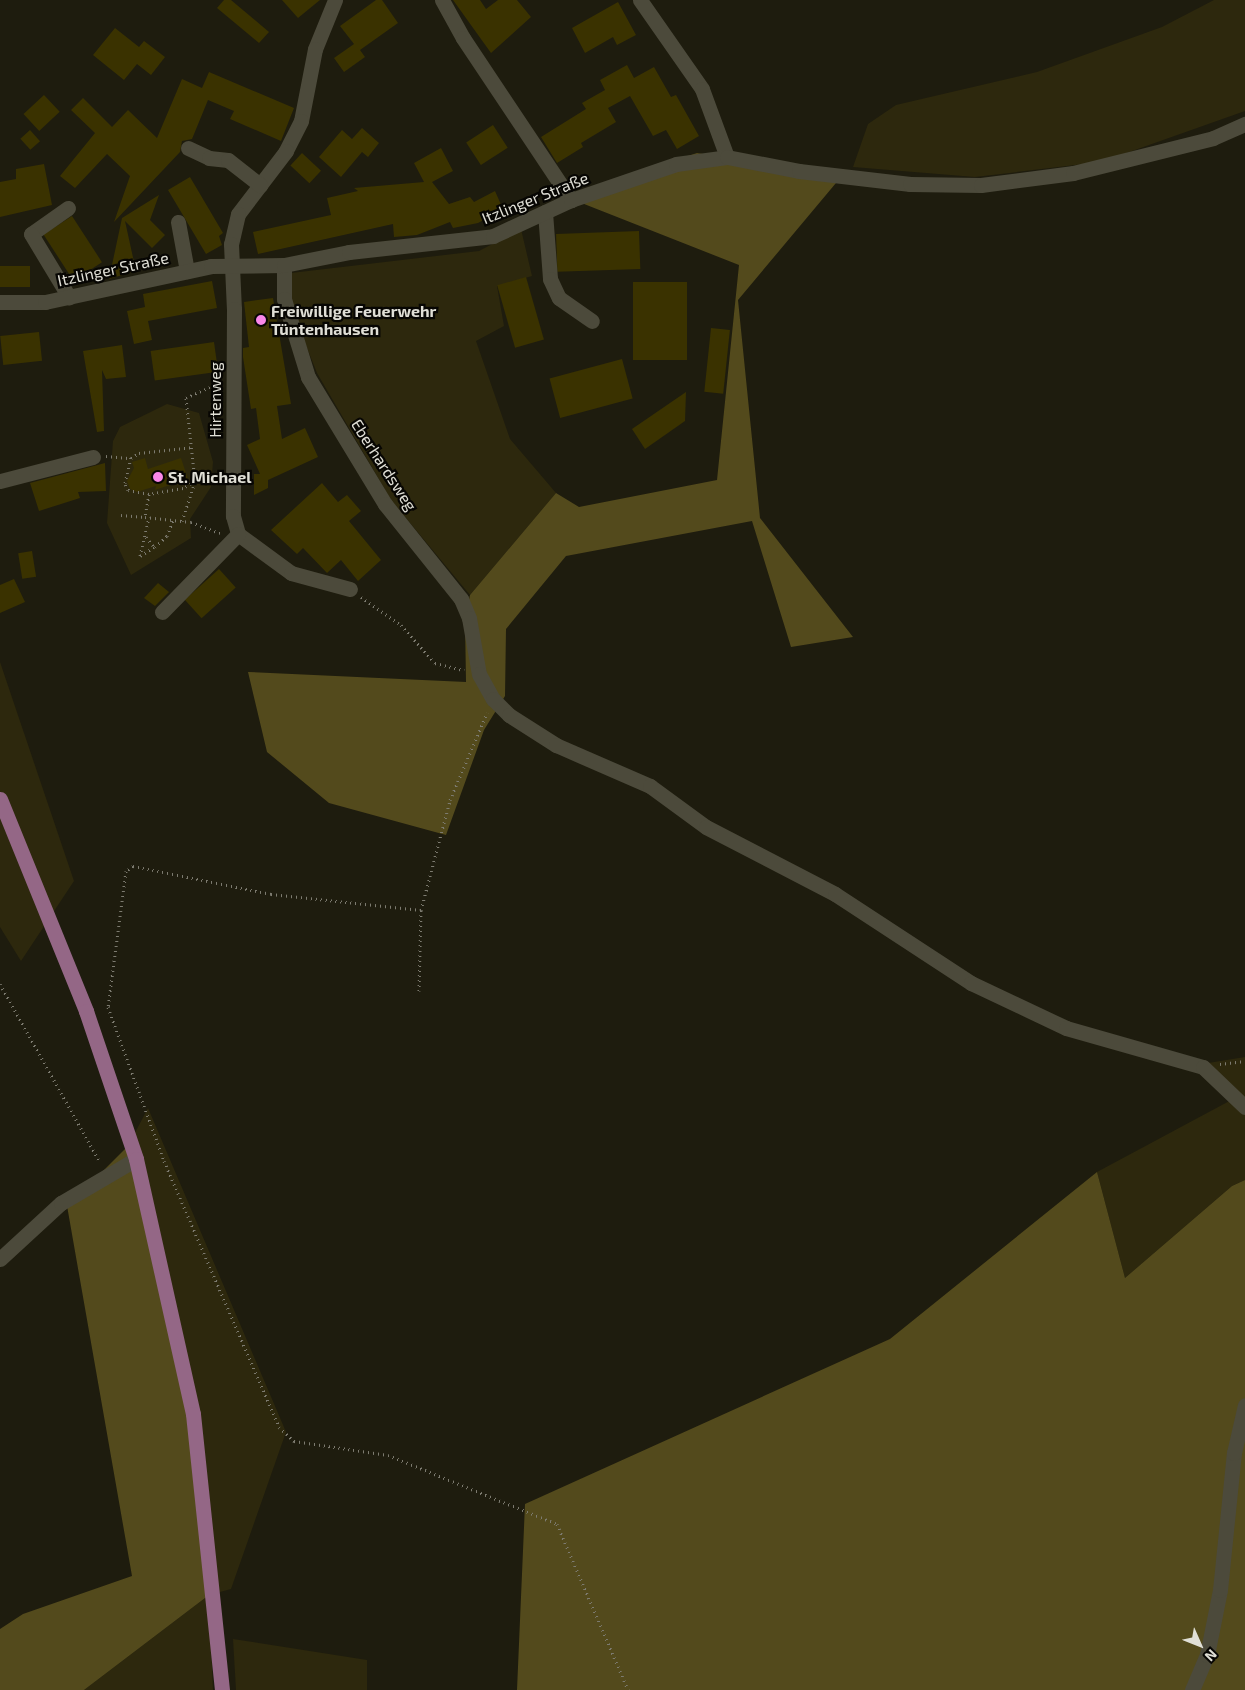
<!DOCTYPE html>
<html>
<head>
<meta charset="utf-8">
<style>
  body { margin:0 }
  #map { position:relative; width:1245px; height:1690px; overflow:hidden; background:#1e1c0e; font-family:"Exo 2",sans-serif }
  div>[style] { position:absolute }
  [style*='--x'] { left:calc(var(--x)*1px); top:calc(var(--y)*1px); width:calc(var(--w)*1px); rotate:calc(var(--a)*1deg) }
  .green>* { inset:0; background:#2d280d }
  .forest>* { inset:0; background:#534a1c }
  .building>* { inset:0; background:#3a3200; transform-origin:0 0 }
  .path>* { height:3px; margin-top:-1.5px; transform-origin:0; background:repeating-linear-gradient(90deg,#7d7b70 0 1px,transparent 0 5px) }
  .minor>* { height:15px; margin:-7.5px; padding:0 7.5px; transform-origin:7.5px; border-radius:7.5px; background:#4c4a3b }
  .major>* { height:15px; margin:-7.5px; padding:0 7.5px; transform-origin:7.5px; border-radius:7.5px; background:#946786 }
  .dots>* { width:14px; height:14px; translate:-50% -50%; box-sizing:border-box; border:2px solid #070603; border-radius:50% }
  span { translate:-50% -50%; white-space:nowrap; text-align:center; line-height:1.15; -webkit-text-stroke:4.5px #070603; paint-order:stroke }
  .street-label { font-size:16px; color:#e0dfd6 }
  .poi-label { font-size:16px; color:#e0dfd6; font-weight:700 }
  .left { translate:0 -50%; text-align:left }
  .north { position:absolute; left:1175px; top:1620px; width:50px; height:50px; -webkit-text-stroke:4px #070603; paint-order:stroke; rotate:134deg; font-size:14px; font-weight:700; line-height:20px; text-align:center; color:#e0dfd6 }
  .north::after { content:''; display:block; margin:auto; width:18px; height:22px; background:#e0dfd6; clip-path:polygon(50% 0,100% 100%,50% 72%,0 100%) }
</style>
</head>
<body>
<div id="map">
  <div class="green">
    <i style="clip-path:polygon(1214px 0,1245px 0,1245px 111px,1101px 162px,975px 177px,853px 167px,868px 124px,896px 105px,1037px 72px,1162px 27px)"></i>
    <i style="clip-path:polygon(521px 229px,532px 276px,497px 286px,504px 326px,476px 341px,510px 439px,556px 493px,470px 595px,391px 500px,317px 373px,289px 303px,291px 273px,479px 251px)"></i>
    <i style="clip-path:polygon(167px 404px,199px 413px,213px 462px,211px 487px,190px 519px,191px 538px,131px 575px,107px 523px,113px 441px,120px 427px)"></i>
    <i style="clip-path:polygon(0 662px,74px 881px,21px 961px,0 927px)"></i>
    <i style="clip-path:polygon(1245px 1057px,1245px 1180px,1232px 1186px,1125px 1278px,1097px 1172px,1235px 1098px,1202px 1064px)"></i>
    <i style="clip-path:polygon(148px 1108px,286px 1432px,231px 1589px,209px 1595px,213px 1690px,84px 1690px,209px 1595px,128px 1146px)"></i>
    <i style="clip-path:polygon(233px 1639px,367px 1660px,367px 1690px,236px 1690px)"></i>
  </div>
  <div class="forest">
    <i style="clip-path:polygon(697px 153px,841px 177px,738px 300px,760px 518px,853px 637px,791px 647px,752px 521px,566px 556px,506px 629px,505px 696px,484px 730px,446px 835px,329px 803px,267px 752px,248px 672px,466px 682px,465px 621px,470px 595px,556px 493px,579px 507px,717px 480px,739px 265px,579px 202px,576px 193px)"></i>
    <i style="clip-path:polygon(128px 1146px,188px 1414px,209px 1595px,84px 1690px,0 1690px,0 1629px,23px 1614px,132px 1576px,66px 1200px,89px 1185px)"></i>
    <i style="clip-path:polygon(1097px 1172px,1125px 1278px,1232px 1186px,1245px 1180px,1245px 1690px,517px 1690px,525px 1504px,890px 1339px)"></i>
  </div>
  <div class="building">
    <i style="clip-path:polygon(224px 0,231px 0,269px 32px,259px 43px,217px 8px)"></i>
    <i style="clip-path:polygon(282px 0,320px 0,298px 18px)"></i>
    <i style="clip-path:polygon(376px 0,382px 0,398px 23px,360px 50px,365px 57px,344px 72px,334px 58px,354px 44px,340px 26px)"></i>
    <i style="clip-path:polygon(453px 0,480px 0,486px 9px,498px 0,517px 0,531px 17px,491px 53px)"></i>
    <i style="clip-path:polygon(618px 2px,636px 35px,617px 45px,613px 37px,585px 53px,572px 28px)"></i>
    <i style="clip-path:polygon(115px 28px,139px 47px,144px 41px,165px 57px,151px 75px,137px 64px,124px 80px,93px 55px)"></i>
    <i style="clip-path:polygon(627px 65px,634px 78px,654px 67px,671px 97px,676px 95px,699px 136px,677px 149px,666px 130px,653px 136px,630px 96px,608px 108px,616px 122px,581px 143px,583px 147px,557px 163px,541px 137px,586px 109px,582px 103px,605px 90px,600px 80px)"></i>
    <i style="clip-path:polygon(209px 72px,294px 108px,281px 141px,230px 119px,234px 111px,208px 100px,192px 139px,182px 141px,180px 152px,114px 222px,130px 176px,107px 154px,75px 188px,60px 176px,95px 133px,71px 110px,83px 98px,112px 127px,128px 110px,157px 138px,182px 79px,202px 88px)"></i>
    <i style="left:44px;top:95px;width:23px;height:28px;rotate:47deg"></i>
    <i style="left:493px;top:125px;width:27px;height:32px;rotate:57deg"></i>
    <i style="clip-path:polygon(362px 128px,379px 143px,368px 157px,362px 152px,341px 177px,319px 157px,342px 130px,352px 139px)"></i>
    <i style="left:30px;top:130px;width:15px;height:13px;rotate:48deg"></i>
    <i style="clip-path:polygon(441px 148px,453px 171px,432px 182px,449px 204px,470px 197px,474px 202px,495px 191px,503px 209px,478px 223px,453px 228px,450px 222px,417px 235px,394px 237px,393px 224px,258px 254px,253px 232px,331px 215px,327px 198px,358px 191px,354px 188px,424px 182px,414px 163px)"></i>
    <i style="left:302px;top:153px;width:26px;height:17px;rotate:43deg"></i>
    <i style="clip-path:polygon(44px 164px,52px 205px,0 217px,0 182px,16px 179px,16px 169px)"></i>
    <i style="clip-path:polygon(190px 177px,223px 233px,219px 236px,222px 245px,206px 254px,168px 190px)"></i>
    <i style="clip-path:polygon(159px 195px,150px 220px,165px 235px,152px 248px,125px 221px,136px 271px,109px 279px,122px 218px)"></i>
    <i style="left:72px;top:216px;width:55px;height:34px;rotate:57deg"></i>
    <i style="left:639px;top:231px;width:38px;height:83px;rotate:88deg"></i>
    <i style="left:30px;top:266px;width:21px;height:30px;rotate:90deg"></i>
    <i style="left:526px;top:277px;width:65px;height:30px;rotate:74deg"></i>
    <i style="clip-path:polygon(212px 281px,217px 308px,148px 321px,152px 340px,134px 344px,127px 311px,145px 307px,143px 294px)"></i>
    <i style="left:633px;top:282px;width:54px;height:78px"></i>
    <i style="clip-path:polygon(273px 298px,291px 404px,277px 406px,282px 439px,305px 428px,318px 457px,268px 480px,268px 488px,254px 495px,254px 474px,260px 474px,247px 445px,260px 439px,256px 408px,251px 409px,243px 357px,243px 348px,249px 347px,244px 302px)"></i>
    <i style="left:711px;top:328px;width:19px;height:64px;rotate:6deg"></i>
    <i style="left:39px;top:332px;width:29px;height:39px;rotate:84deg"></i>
    <i style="left:214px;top:342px;width:30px;height:64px;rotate:82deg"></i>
    <i style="clip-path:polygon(122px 345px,126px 377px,106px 379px,102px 370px,104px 431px,97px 432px,83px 351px)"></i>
    <i style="left:622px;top:359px;width:41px;height:75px;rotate:75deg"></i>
    <i style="clip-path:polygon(686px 392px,685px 421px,645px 449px,632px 429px)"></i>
    <i style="clip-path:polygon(145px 458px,148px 469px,181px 458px,188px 479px,155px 490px,156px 486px,137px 492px,130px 489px,127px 481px,134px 468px,132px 462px)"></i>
    <i style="clip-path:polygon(105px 463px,106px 491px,78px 492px,80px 498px,39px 511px,30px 483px)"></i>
    <i style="clip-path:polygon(322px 483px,338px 502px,347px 495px,361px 511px,349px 521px,381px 560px,358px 581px,341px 560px,327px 573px,303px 548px,297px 554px,271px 530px)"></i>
    <i style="left:32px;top:551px;width:26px;height:14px;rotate:81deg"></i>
    <i style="left:219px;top:569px;width:25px;height:46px;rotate:48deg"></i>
    <i style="clip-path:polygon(14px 579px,25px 602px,0 613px,0 585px)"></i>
    <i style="clip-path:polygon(158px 583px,169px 592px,155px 606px,144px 598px)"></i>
  </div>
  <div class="path">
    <i style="--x:219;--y:383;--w:36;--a:156"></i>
    <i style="--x:186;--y:398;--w:83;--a:83.8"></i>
    <i style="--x:195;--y:481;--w:14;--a:150"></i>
    <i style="--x:183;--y:488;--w:35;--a:170"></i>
    <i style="--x:149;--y:494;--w:23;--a:100"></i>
    <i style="--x:145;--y:517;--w:46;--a:6.2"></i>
    <i style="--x:191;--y:522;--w:31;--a:21"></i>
    <i style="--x:106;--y:456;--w:25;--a:5"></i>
    <i style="--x:149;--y:494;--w:21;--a:-169"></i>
    <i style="--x:128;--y:490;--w:8;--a:-113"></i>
    <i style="--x:125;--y:483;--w:26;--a:-77"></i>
    <i style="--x:131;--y:458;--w:9;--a:-32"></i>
    <i style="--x:139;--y:453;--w:55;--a:-6.2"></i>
    <i style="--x:121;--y:515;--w:24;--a:5"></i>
    <i style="--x:182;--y:521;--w:41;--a:-71.6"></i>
    <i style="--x:146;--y:537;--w:13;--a:51"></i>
    <i style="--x:154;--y:547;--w:17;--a:147"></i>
    <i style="--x:140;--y:556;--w:40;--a:-77"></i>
    <i style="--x:155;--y:547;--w:16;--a:-43"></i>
    <i style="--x:167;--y:536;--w:17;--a:-69"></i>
    <i style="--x:361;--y:597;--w:49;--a:35"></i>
    <i style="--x:401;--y:625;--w:51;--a:48.2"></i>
    <i style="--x:435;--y:663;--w:30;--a:14"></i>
    <i style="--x:421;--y:910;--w:151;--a:-173.9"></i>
    <i style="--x:271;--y:894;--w:141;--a:-168.5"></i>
    <i style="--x:133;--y:866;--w:9;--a:144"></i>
    <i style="--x:126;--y:871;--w:137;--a:97.5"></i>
    <i style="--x:108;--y:1007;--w:164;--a:70"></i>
    <i style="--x:164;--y:1161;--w:290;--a:66.6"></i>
    <i style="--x:279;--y:1427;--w:21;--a:43"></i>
    <i style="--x:294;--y:1441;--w:95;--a:8.5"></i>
    <i style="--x:388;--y:1455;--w:183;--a:22.2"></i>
    <i style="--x:557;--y:1524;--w:181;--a:66.8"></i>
    <i style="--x:0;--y:984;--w:204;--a:60.7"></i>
    <i style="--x:419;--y:991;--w:81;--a:-88.6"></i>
    <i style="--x:421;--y:910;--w:114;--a:-75.2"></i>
    <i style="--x:450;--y:800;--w:95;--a:-67"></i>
    <i style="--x:1220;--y:1064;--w:25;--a:-7"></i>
  </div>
  <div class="minor">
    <i style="--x:335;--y:0;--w:53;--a:112.2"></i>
    <i style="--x:315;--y:49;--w:73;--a:101"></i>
    <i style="--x:301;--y:121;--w:34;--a:117"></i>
    <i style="--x:286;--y:151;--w:79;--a:127.3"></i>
    <i style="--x:238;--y:214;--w:31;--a:103"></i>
    <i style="--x:231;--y:244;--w:65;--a:87.4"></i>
    <i style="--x:234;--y:309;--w:207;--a:90.3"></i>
    <i style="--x:233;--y:516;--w:19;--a:74"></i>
    <i style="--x:238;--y:534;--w:66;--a:36.3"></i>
    <i style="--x:291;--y:573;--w:61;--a:15.2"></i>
    <i style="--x:442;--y:0;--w:43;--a:61.1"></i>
    <i style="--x:463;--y:38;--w:195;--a:56.3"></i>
    <i style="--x:640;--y:0;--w:108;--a:55.1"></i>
    <i style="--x:702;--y:89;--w:72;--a:69.8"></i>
    <i style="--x:188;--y:148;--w:23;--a:25"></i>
    <i style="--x:209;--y:158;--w:19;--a:6"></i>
    <i style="--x:228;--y:160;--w:41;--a:38"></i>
    <i style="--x:68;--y:208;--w:45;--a:144.9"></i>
    <i style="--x:31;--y:234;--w:74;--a:58.9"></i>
    <i style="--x:545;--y:212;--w:67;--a:85.7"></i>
    <i style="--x:550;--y:279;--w:21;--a:65"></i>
    <i style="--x:559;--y:298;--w:40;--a:34.9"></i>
    <i style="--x:178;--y:222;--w:50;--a:79.6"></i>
    <i style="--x:284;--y:265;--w:34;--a:90"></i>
    <i style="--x:284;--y:299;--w:82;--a:72.9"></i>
    <i style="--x:308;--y:377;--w:149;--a:58.8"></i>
    <i style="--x:385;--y:504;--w:122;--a:51.3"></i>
    <i style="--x:461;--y:599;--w:21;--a:67"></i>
    <i style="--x:469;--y:618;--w:57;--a:79.9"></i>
    <i style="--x:479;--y:674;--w:29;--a:61"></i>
    <i style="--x:493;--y:699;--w:23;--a:45"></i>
    <i style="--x:509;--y:715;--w:56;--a:32.6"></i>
    <i style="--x:556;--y:745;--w:103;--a:23.6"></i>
    <i style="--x:650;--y:786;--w:69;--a:36.2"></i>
    <i style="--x:706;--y:827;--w:145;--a:27.4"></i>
    <i style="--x:835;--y:894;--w:163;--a:33.2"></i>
    <i style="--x:971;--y:983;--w:105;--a:25.3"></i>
    <i style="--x:1066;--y:1028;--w:142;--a:15.9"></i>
    <i style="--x:1203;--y:1067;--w:58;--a:43.6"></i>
    <i style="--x:0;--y:302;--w:45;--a:0"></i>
    <i style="--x:45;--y:302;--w:170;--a:-12.2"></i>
    <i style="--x:211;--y:266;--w:73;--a:-0.8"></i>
    <i style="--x:284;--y:265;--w:66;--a:-11.3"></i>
    <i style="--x:349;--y:252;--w:145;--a:-6.3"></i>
    <i style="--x:493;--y:236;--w:86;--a:-24.8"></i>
    <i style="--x:571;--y:200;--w:111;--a:-18.9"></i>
    <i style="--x:676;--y:164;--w:51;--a:-7.8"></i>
    <i style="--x:727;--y:157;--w:73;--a:11"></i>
    <i style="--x:799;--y:171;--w:112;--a:6.7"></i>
    <i style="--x:910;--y:184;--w:71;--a:0.8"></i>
    <i style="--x:981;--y:185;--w:93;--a:-7.4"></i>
    <i style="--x:1073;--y:173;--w:144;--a:-14"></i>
    <i style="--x:1213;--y:138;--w:35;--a:-24"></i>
    <i style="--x:0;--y:481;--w:96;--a:-14.5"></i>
    <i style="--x:162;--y:612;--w:109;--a:-45.7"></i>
    <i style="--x:0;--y:1259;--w:83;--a:-42.6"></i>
    <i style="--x:61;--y:1203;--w:87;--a:-30.4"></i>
    <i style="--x:1192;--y:1690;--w:38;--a:-67"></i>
    <i style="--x:1207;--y:1655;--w:66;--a:-78.7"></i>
    <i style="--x:1220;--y:1590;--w:138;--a:-84.2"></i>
    <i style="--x:1234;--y:1453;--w:49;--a:-77.1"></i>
  </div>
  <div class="major">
    <i style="--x:0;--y:799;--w:229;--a:67.9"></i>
    <i style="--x:86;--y:1011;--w:156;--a:71.3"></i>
    <i style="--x:136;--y:1159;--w:261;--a:77.4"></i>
    <i style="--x:193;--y:1414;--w:278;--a:84"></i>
  </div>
  <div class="dots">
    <i style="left:261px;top:320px;background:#f987e8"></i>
    <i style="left:158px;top:477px;background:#f987e8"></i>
  </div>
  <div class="street-label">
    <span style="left:535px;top:198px;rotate:-22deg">Itzlinger Straße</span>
    <span style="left:113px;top:269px;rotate:-12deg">Itzlinger Straße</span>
    <span style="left:215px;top:400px;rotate:-90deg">Hirtenweg</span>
    <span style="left:384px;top:465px;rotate:57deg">Eberhardsweg</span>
  </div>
  <div class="poi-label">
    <span class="left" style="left:271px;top:320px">Freiwillige Feuerwehr<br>Tüntenhausen</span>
    <span class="left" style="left:168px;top:477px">St. Michael</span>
  </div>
  <div class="north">N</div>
</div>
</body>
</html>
